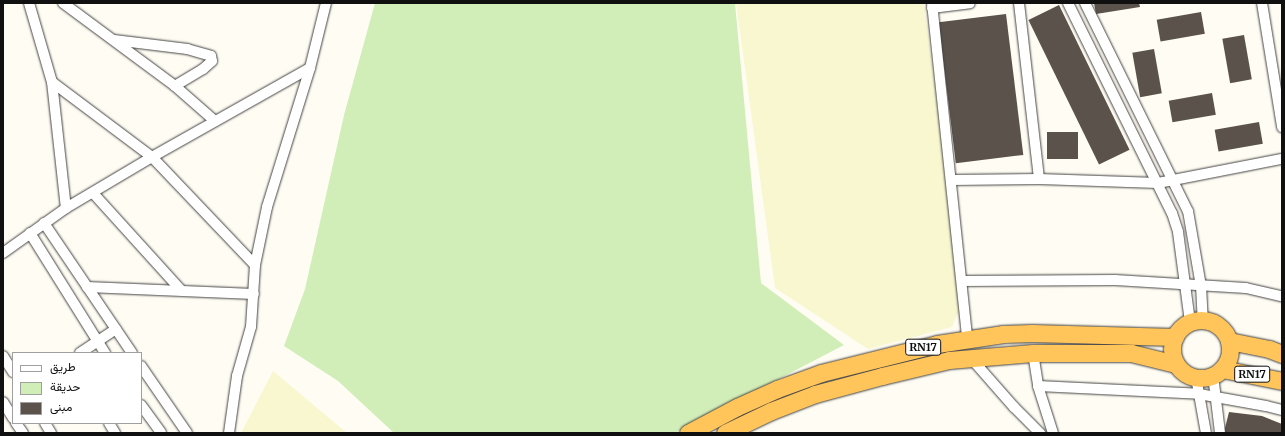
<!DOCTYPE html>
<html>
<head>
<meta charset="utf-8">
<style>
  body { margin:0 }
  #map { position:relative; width:1285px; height:436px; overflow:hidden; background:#fffdf3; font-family:Merriweather,Vazirmatn,serif }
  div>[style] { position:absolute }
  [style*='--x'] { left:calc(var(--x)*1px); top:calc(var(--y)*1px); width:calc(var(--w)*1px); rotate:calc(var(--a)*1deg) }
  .farmland>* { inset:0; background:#f8f7d0 }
  .green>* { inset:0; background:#d2eeb8 }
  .building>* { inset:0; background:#5a524b; transform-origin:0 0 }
  .roads { filter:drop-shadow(0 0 1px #434343) drop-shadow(0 0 1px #434343) }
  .minor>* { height:10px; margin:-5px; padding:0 5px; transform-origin:5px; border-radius:5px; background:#fff }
  .trunk>* { height:17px; margin:-8.5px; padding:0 8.5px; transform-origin:8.5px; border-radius:8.5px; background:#ffc45a }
  .trunk>.ring { margin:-8.5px; padding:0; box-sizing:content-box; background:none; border:17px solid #ffc45a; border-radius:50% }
  span { translate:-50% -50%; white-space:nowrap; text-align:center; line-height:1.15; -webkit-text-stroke:4px #fff; paint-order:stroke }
  .shield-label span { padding:1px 3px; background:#fff; border:1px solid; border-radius:3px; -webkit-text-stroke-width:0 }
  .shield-label { font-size:11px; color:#101010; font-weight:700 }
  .frame { position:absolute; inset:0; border:4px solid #101010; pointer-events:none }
  .legend { position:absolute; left:12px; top:352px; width:130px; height:72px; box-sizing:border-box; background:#fff; border:1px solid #9f9f9f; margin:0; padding:5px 7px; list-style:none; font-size:12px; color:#101010 }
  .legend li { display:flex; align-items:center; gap:8px; height:20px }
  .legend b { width:20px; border:1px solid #9f9f9f }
</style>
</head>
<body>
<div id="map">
  <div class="farmland">
    <i style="clip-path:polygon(736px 3px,924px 3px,963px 302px,952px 327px,868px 349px,775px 288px)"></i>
    <i style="clip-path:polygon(273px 371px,347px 433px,241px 433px)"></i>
  </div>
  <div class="green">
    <i style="clip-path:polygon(375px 3px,735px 3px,761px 283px,844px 345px,675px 433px,394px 433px,338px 381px,284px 346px,305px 289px,344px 115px)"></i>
  </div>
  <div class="building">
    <i style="clip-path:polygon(1094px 3px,1139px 3px,1140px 7px,1096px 14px)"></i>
    <i style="left:1059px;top:5px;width:161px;height:34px;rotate:64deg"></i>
    <i style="left:1201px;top:12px;width:22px;height:45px;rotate:80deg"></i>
    <i style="left:1006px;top:14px;width:142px;height:68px;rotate:83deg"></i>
    <i style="left:1244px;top:35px;width:45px;height:22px;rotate:80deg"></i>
    <i style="left:1154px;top:49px;width:45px;height:22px;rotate:80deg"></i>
    <i style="left:1212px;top:93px;width:22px;height:44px;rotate:80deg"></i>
    <i style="left:1259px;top:122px;width:22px;height:45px;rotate:80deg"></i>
    <i style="left:1047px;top:132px;width:31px;height:27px"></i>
    <i style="clip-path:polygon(1229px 412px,1262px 416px,1282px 424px,1282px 433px,1224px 432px)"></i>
  </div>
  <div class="roads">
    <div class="minor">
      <i style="--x:29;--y:3;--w:82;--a:73.8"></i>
      <i style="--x:52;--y:82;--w:127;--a:83.7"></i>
      <i style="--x:63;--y:3;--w:139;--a:36.5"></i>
      <i style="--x:175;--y:86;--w:53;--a:41.2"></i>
      <i style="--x:932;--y:3;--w:337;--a:84"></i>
      <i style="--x:1019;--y:3;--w:177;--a:83.5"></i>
      <i style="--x:1068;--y:3;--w:234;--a:63.7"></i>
      <i style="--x:1172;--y:213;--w:20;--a:72"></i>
      <i style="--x:1178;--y:232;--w:91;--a:82.4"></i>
      <i style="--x:1085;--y:3;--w:232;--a:63.7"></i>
      <i style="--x:1188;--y:211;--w:76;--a:80.2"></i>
      <i style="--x:1201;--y:286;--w:34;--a:87"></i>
      <i style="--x:1262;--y:3;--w:126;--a:80.8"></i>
      <i style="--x:932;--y:8;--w:38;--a:-7"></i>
      <i style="--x:114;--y:40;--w:74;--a:7"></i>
      <i style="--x:187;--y:49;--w:25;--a:16"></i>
      <i style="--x:211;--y:56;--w:5;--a:79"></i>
      <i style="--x:212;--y:61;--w:12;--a:138"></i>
      <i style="--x:203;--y:69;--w:33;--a:149"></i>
      <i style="--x:52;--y:82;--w:125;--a:36.9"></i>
      <i style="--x:152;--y:157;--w:149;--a:46.4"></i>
      <i style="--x:951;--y:180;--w:88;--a:-0.7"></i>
      <i style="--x:1039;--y:179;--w:119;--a:1.9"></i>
      <i style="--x:1158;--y:183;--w:126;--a:-11"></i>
      <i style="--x:93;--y:193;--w:131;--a:47.8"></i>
      <i style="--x:44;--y:223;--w:157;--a:55.9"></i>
      <i style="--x:30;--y:233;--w:142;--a:58"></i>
      <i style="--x:3;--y:253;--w:77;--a:-35.5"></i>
      <i style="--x:66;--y:208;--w:100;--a:-30.7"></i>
      <i style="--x:152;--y:157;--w:181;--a:-29.4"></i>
      <i style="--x:962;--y:281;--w:153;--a:-0.4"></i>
      <i style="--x:1115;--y:280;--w:131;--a:3.5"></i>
      <i style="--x:1246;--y:288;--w:37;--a:13"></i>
      <i style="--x:87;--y:287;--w:167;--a:2.4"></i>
      <i style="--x:80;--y:353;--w:43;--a:-33.7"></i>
      <i style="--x:1033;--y:353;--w:33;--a:81"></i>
      <i style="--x:1038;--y:386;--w:49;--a:72.3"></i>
      <i style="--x:3;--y:356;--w:19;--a:58"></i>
      <i style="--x:970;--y:357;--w:67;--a:48.7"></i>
      <i style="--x:1014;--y:407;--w:37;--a:45"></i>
      <i style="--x:141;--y:366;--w:81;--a:55.5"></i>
      <i style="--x:1213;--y:375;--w:58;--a:83.1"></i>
      <i style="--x:1196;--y:377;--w:57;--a:79.9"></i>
      <i style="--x:1038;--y:386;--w:161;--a:2.8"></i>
      <i style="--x:1199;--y:394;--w:68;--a:10.2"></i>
      <i style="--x:1266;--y:406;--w:16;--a:14"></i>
      <i style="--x:3;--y:402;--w:19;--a:58"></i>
      <i style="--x:141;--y:405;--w:34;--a:54"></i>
      <i style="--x:16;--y:423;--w:12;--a:55"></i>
      <i style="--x:45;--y:423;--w:12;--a:59"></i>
      <i style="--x:109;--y:423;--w:12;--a:59"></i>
      <i style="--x:229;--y:433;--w:58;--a:-82"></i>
      <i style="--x:237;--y:376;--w:51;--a:-74.1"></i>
      <i style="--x:251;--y:327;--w:62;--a:-86.3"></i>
      <i style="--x:255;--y:265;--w:59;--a:-78.3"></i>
      <i style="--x:267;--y:207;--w:145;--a:-72.8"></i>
      <i style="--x:310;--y:68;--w:67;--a:-76.2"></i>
    </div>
    <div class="trunk">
      <i class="ring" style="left:1172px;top:320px;width:41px;height:41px"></i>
      <i style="--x:1229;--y:341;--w:41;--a:11.3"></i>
      <i style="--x:1269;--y:349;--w:14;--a:21"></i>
      <i style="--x:1222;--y:369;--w:61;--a:11.3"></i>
      <i style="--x:688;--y:433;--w:55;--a:-28"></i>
      <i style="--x:737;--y:407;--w:44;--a:-24.2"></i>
      <i style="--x:777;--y:389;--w:47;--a:-20"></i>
      <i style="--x:821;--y:373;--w:120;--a:-14"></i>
      <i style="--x:937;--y:344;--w:67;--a:-8.6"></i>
      <i style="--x:1003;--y:334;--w:29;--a:-2"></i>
      <i style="--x:1032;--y:333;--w:143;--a:1.6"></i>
      <i style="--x:725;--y:433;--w:51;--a:-25.6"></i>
      <i style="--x:771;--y:411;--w:47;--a:-21.1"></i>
      <i style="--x:815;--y:394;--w:69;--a:-15"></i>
      <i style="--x:882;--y:376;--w:69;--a:-13.4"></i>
      <i style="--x:949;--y:360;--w:84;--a:-4.8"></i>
      <i style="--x:1033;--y:353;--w:98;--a:0"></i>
      <i style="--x:1131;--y:353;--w:46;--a:13.7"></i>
    </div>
  </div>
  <div class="shield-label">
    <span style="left:923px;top:347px">RN17</span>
    <span style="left:1252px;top:374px">RN17</span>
  </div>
  <div class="frame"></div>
  <ul class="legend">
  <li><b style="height:5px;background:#fff"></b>طريق</li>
  <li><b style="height:11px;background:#d2eeb8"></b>حديقة</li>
  <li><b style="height:11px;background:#5a524b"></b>مبنى</li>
  </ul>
</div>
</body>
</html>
